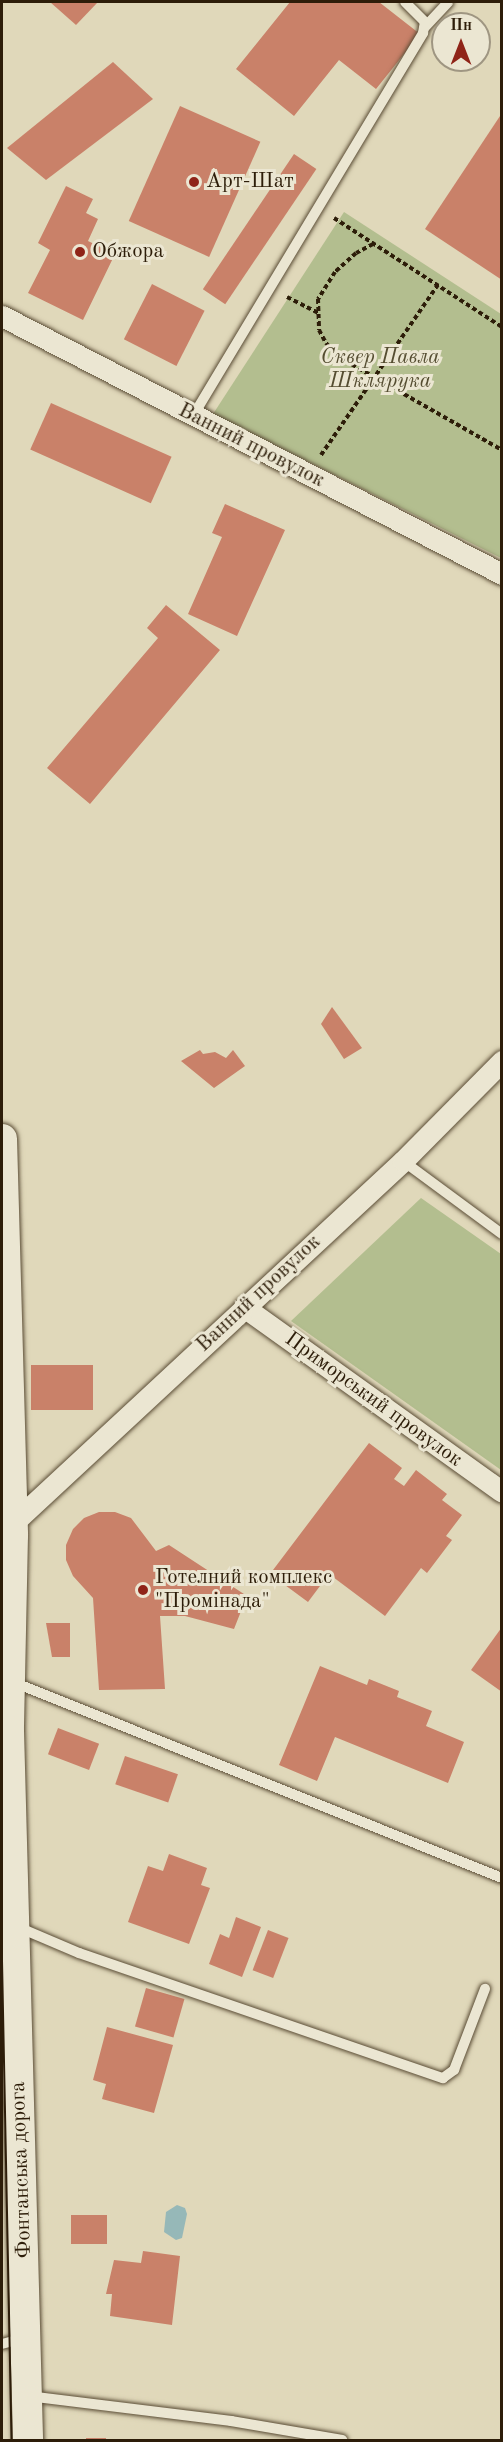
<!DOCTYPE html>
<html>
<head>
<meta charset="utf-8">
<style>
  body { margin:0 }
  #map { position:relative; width:503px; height:2442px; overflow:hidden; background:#e0d8ba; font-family:"Old Standard TT",serif }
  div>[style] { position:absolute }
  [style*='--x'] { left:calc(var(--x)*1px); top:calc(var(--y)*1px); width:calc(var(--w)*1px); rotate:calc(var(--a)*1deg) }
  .green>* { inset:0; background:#b3be8f }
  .water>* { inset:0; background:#96b8b8 }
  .building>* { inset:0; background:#c98169; transform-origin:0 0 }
  .path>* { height:4px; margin-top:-2px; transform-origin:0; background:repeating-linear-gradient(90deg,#2d1d09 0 4.5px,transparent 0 7.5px) }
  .roads { filter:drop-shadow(0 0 2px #5a4c35) drop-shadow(0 0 2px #5a4c35) }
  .service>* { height:10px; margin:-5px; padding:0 5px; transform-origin:5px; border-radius:5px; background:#ebe6d2 }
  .minor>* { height:21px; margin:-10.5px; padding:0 10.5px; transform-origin:10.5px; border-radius:10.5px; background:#ebe6d2 }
  .secondary>* { height:30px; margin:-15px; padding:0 15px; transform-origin:15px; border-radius:15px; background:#ebe6d2 }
  .tram>* { height:1.5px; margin:-0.75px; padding:0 0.75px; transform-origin:0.75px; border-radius:0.75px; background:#2d1d09 }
  .dots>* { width:16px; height:16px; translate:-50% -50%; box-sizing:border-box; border:3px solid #ebe6d2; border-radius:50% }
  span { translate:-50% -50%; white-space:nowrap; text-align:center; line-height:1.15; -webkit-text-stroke:6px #ebe6d2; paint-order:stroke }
  .poi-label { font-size:21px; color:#2d1d09 }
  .left { translate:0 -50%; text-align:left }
  .park-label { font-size:21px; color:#554d31; font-style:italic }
  .street-label { font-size:21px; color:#2d1d09 }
  .frame { position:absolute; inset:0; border:3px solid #2d1d09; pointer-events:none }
  .north { position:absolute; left:431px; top:12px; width:60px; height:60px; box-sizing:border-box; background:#ebe6d2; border:2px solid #9f9682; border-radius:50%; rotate:0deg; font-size:16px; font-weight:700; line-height:24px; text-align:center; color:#2d1d09 }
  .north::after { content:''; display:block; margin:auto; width:21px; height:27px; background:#8f2418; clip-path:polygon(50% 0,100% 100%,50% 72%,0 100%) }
</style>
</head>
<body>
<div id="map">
  <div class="green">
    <i style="clip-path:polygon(344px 212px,501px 314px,501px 558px,213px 414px)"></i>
    <i style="clip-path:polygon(421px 1198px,501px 1254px,501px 1470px,291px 1321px)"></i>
  </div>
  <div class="water">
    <i style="clip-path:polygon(177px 2205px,185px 2208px,187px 2214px,182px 2238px,176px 2240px,164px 2232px,166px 2212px)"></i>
  </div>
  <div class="building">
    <i style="clip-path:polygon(50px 2px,98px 2px,76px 25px)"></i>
    <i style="clip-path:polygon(290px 2px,379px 2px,420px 34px,376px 89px,339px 60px,294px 116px,236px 69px)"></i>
    <i style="clip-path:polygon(113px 62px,153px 99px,46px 180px,7px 148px)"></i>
    <i style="left:180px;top:106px;width:88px;height:126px;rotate:24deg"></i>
    <i style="clip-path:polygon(502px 113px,502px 280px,425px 229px)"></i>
    <i style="left:294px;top:154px;width:27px;height:163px;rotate:34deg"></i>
    <i style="clip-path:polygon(66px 186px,93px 199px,86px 213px,98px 219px,88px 241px,115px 254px,83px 320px,28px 293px,50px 250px,38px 243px)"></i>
    <i style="left:152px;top:284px;width:59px;height:62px;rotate:27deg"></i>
    <i style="left:51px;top:403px;width:132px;height:51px;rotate:24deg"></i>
    <i style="clip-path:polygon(225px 504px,285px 530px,237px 636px,188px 614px,222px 537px,212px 533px)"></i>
    <i style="clip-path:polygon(166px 605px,220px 650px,90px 804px,47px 768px,158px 638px,147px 628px)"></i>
    <i style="clip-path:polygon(332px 1007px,362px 1048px,344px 1059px,321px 1024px)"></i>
    <i style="clip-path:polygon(200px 1050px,203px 1054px,215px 1052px,226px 1058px,233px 1050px,245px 1066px,214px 1088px,181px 1061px)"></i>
    <i style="left:31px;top:1365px;width:62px;height:45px"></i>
    <i style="clip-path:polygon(369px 1443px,402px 1468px,394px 1479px,404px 1486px,416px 1470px,447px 1494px,442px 1500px,462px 1515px,446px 1536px,452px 1540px,427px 1573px,421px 1568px,385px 1616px,329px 1574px,308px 1602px,270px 1574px)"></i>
    <i style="clip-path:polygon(99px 1512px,115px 1512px,131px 1518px,156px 1551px,169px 1545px,247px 1596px,234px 1629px,185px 1616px,160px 1616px,165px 1689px,99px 1690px,93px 1598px,73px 1576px,66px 1560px,66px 1545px,73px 1529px,84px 1518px)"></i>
    <i style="clip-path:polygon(46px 1623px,70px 1623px,70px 1657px,52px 1657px)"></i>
    <i style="clip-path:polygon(502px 1627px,502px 1692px,471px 1670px)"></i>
    <i style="clip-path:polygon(320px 1666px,367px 1685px,369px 1679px,399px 1691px,397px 1697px,432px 1711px,426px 1726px,464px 1742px,448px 1783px,335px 1737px,317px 1781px,279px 1765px)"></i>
    <i style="left:58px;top:1728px;width:44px;height:28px;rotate:21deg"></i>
    <i style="left:125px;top:1756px;width:56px;height:30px;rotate:19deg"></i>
    <i style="clip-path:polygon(169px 1854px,207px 1868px,201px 1885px,210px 1888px,189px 1944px,128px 1922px,148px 1866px,163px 1871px)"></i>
    <i style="clip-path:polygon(236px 1917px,261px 1927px,242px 1977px,209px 1964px,220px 1934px,229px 1938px)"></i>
    <i style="left:268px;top:1930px;width:22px;height:43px;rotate:21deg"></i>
    <i style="left:146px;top:1988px;width:40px;height:40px;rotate:16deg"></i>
    <i style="clip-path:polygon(107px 2027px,173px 2045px,154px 2113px,102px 2099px,106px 2084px,93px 2080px)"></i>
    <i style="left:71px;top:2215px;width:36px;height:29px"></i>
    <i style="clip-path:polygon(143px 2251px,180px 2256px,172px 2325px,110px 2316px,112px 2294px,106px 2294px,114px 2260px,141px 2263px)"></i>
    <i style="left:86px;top:2438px;width:20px;height:2px"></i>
  </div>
  <div class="path">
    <i style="--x:334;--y:218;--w:200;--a:33"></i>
    <i style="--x:373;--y:244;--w:19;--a:152"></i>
    <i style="--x:356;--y:253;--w:28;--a:138"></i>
    <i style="--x:335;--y:272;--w:32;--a:122"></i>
    <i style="--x:318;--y:299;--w:31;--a:88"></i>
    <i style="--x:319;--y:330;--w:15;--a:62"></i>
    <i style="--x:326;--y:343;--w:19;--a:47"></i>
    <i style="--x:339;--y:357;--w:188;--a:29.7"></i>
    <i style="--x:287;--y:297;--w:35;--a:27"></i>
    <i style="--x:321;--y:455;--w:206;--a:-55.5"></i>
  </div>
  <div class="roads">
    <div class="service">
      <i style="--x:425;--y:27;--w:34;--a:-47"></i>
      <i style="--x:193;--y:416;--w:447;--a:-59"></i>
      <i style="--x:423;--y:33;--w:11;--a:-80"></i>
      <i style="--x:425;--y:22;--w:28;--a:-135"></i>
      <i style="--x:403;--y:1161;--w:123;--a:36.4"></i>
      <i style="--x:13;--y:1682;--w:527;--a:21.84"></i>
      <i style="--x:18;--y:1927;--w:66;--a:23.1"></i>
      <i style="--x:79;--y:1953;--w:385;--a:19"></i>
      <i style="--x:443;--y:2078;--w:14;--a:-36"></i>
      <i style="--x:454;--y:2070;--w:87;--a:-69.1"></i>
      <i style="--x:2;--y:2344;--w:23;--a:-15"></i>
      <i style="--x:28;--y:2396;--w:205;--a:7"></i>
      <i style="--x:231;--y:2421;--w:113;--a:9.7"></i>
    </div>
    <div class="minor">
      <i style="--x:2;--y:316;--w:563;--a:27.29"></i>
      <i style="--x:244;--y:1307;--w:317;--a:35.6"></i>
      <i style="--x:13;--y:1523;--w:532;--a:-42.87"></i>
      <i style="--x:403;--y:1161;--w:141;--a:-45.3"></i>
    </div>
    <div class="secondary">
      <i style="--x:2;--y:1139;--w:396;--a:88.4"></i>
      <i style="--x:13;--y:1535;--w:196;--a:91.2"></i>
      <i style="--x:9;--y:1731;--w:709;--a:88.46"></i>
    </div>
  </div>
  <div class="tram">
    <i style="--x:2;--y:1936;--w:504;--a:88.86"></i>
    <i style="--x:2;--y:2325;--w:115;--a:90"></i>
  </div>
  <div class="dots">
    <i style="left:194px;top:182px;background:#8f2418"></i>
    <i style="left:80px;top:252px;background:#8f2418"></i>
    <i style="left:143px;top:1590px;background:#8f2418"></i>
  </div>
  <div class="poi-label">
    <span class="left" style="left:206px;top:182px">Арт-Шат</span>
    <span class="left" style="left:92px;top:252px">Обжора</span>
    <span class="left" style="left:155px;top:1590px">Готелний комплекс<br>"Промінада"</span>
  </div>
  <div class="park-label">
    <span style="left:380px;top:370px">Сквер Павла<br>Шклярука</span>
  </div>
  <div class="street-label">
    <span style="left:251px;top:446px;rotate:27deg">Ванний провулок</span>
    <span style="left:259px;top:1294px;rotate:-43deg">Ванний провулок</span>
    <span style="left:373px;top:1400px;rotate:36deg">Приморський провулок</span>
    <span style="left:22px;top:2170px;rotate:-92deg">Фонтанська дорога</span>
  </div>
  <div class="frame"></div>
  <div class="north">Пн</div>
</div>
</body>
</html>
